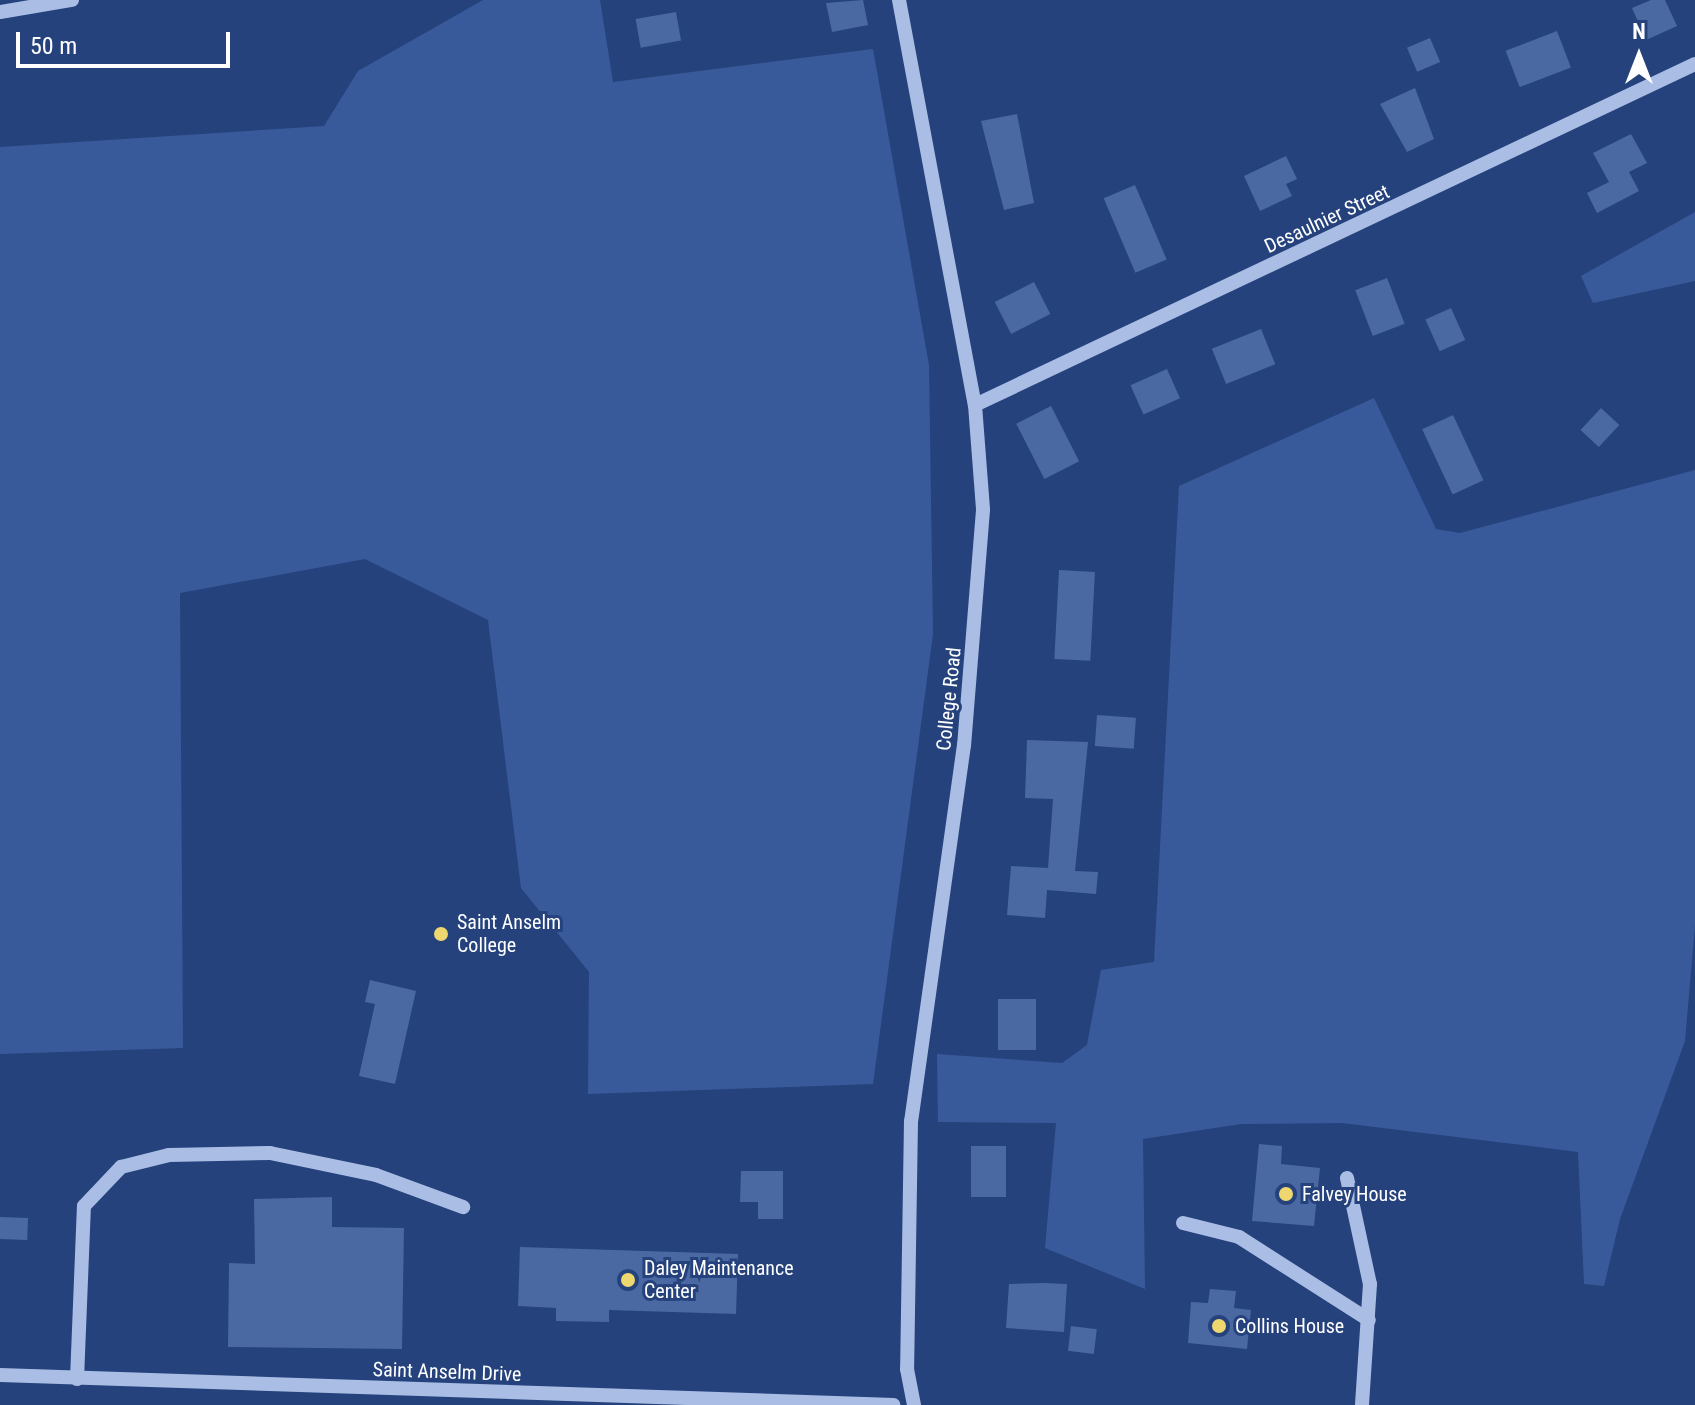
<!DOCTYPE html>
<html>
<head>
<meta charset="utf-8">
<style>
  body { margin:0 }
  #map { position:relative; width:1695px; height:1405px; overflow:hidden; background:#25427d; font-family:"Roboto Condensed",sans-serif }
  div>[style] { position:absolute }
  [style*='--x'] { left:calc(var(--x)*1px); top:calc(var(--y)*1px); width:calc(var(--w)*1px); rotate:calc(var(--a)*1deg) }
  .green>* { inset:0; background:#395a9a }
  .building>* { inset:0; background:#4a69a3; transform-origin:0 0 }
  .minor>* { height:14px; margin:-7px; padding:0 7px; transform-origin:7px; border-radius:7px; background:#aabee5 }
  .dots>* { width:22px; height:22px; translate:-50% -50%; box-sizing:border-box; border:4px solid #25427d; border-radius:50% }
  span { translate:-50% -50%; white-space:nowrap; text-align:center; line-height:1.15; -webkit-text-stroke:6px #25427d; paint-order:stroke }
  .street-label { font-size:20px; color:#fff }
  .poi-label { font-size:20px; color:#fff }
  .left { translate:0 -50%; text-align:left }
  .north { position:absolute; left:1599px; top:16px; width:80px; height:80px; -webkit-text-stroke:6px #25427d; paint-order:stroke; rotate:0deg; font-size:22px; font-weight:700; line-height:32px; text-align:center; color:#fff }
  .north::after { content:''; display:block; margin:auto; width:28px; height:36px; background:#fff; clip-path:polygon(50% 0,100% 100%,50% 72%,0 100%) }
  .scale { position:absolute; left:16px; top:32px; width:214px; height:36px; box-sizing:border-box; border:4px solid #fff; border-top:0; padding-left:10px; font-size:24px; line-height:28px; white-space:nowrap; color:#fff; -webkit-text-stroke:6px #25427d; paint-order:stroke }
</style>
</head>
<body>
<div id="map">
  <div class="green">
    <i style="clip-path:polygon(483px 0,600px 0,613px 82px,873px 49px,929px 365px,933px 634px,873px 1084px,588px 1094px,589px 972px,521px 888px,488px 620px,365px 559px,180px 593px,183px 1048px,0 1054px,0 147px,324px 126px,358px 71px)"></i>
    <i style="clip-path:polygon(1695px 212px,1695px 281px,1593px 303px,1581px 276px)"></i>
    <i style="clip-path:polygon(1374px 398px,1436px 529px,1460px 533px,1695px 470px,1695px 925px,1685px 1041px,1620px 1219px,1604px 1286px,1584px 1284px,1578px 1152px,1342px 1123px,1241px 1124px,1143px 1139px,1145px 1289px,1045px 1248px,1056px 1123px,938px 1122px,937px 1054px,1062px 1063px,1087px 1045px,1101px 970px,1154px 962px,1179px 486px)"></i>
  </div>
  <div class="building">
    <i style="clip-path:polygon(863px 0,868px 25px,832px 32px,826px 3px)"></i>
    <i style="clip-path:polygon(1651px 0,1665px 0,1677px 26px,1646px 40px,1632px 8px)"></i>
    <i style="left:676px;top:12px;width:29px;height:41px;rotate:80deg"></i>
    <i style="left:1557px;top:31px;width:39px;height:55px;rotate:69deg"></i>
    <i style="left:1430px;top:38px;width:26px;height:25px;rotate:67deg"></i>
    <i style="clip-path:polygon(1415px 88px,1434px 139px,1407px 152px,1380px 104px)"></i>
    <i style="clip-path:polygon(1017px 114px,1034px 203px,1004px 210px,981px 121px)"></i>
    <i style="clip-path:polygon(1631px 134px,1647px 163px,1629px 172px,1639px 191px,1597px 213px,1587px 193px,1609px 182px,1593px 153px)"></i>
    <i style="clip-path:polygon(1286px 156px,1297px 179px,1286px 184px,1292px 196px,1260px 211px,1244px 176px)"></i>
    <i style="left:1135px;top:185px;width:81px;height:34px;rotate:67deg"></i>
    <i style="left:1387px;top:278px;width:49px;height:34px;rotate:69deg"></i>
    <i style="left:1034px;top:282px;width:36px;height:44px;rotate:63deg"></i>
    <i style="left:1451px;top:308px;width:35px;height:28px;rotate:66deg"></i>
    <i style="left:1261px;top:329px;width:38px;height:53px;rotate:68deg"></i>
    <i style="left:1167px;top:369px;width:32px;height:40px;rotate:66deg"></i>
    <i style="left:1051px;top:406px;width:62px;height:39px;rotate:63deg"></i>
    <i style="left:1601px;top:408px;width:25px;height:30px;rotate:43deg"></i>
    <i style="left:1453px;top:415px;width:72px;height:34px;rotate:65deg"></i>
    <i style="left:1059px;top:570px;width:36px;height:89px;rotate:3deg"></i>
    <i style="left:1097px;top:715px;width:39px;height:31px;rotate:4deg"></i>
    <i style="clip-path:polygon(1027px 740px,1088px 742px,1075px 871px,1098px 872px,1096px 894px,1047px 890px,1045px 918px,1007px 915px,1011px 866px,1048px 868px,1053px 799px,1025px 798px)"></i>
    <i style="clip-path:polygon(370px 980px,416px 991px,395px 1084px,359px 1076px,375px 1004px,365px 1002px)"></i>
    <i style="left:998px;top:999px;width:38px;height:51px"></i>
    <i style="clip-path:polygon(1259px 1144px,1282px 1146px,1281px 1164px,1320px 1168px,1314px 1226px,1252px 1221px)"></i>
    <i style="left:971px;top:1146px;width:35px;height:51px"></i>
    <i style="clip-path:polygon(741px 1171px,783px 1171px,783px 1219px,758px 1219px,758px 1202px,740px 1202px)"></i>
    <i style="clip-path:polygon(332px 1197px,332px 1227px,404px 1228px,402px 1349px,228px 1347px,229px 1263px,255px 1264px,254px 1199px)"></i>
    <i style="left:0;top:1217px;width:28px;height:22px;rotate:2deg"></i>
    <i style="clip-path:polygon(520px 1247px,738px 1254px,736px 1314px,609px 1310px,609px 1322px,556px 1321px,556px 1308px,518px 1306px)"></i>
    <i style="clip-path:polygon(1044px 1283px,1067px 1284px,1064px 1332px,1006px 1328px,1009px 1284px)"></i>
    <i style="clip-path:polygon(1210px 1289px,1236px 1291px,1234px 1308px,1251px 1310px,1247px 1349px,1188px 1343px,1191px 1302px,1208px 1303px)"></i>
    <i style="left:1071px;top:1326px;width:26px;height:25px;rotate:7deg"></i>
  </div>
  <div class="minor">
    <i style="--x:899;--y:0;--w:412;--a:79.4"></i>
    <i style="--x:975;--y:405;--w:105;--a:85.6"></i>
    <i style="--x:983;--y:510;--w:236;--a:94.6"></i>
    <i style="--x:964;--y:745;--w:380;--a:98"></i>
    <i style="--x:911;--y:1121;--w:248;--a:90.9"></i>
    <i style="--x:907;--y:1369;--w:37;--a:79"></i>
    <i style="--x:0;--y:12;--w:73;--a:-9.5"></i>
    <i style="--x:975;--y:405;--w:797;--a:-25.34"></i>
    <i style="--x:1347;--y:1178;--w:108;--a:77.8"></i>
    <i style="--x:1370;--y:1284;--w:121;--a:93.8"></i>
    <i style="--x:1183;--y:1223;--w:58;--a:14"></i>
    <i style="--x:1239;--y:1237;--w:154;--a:32.6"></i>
    <i style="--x:0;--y:1375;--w:894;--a:1.92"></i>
    <i style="--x:77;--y:1379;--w:173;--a:-87.7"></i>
    <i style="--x:84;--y:1206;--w:54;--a:-46.5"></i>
    <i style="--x:121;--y:1167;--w:49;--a:-14"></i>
    <i style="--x:169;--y:1155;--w:101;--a:-1.1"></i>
    <i style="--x:270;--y:1153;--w:108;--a:11.7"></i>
    <i style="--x:376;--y:1175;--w:93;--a:20.2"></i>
  </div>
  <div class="dots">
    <i style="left:441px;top:934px;background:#eed76f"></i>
    <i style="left:1286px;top:1194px;background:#eed76f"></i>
    <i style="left:628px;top:1280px;background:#eed76f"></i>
    <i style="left:1219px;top:1326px;background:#eed76f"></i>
  </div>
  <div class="street-label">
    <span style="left:1327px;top:219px;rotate:-25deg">Desaulnier Street</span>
    <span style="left:949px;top:699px;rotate:-84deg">College Road</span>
    <span style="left:447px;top:1372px;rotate:2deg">Saint Anselm Drive</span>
  </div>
  <div class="poi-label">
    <span class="left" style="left:457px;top:934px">Saint Anselm<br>College</span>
    <span class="left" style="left:1302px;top:1194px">Falvey House</span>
    <span class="left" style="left:644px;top:1280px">Daley Maintenance<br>Center</span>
    <span class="left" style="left:1235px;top:1326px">Collins House</span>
  </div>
  <div class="north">N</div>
  <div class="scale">50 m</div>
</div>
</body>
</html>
